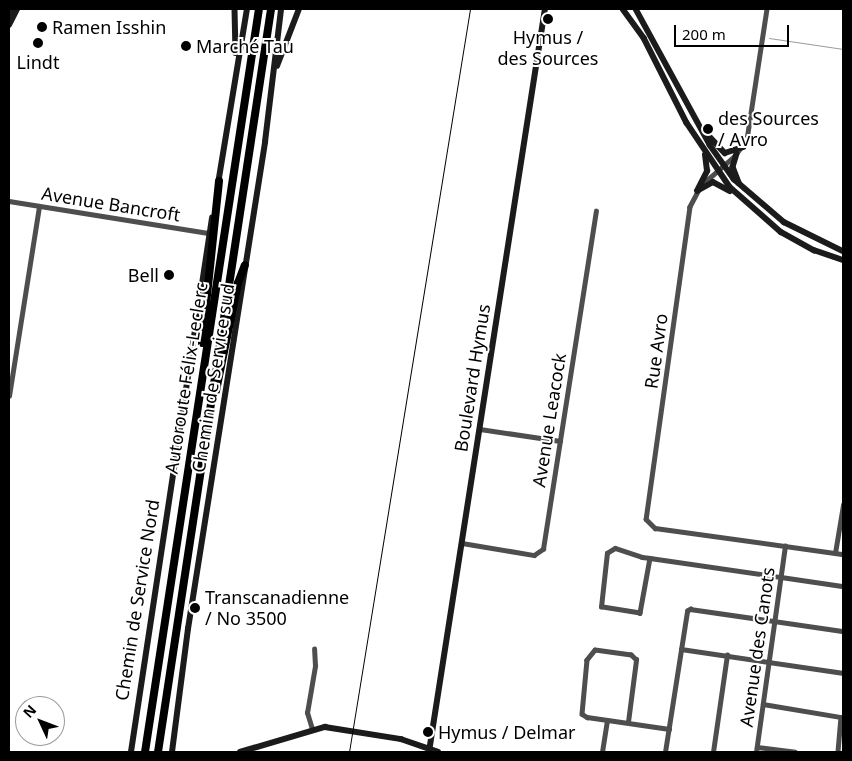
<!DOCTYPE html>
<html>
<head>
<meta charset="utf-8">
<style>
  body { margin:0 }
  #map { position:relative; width:852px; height:761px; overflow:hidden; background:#fff; font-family:"Noto Sans",sans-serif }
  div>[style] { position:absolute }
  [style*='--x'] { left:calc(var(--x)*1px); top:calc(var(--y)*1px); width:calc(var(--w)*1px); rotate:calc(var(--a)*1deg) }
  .stream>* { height:1px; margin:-0.5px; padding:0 0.5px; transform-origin:0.5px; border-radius:0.5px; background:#9c9c9c }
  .street>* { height:4.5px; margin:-2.25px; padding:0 2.25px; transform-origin:2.25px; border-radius:2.25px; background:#4e4e4e }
  .secondary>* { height:5.5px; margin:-2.75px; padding:0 2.75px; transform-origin:2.75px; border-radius:2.75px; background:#1b1b1b }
  .highway>* { height:8px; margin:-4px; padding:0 4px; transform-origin:4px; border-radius:4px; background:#000 }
  .tram>* { height:1px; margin:-0.5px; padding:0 0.5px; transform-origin:0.5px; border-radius:0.5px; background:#000 }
  .dots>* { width:14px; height:14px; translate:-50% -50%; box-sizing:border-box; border:2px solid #fff; border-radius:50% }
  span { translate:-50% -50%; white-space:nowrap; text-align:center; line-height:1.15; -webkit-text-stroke:4px #fff; paint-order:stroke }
  .poi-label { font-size:18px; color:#000 }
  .left { translate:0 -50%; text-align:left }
  .right { translate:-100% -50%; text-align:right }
  .street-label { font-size:18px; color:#000 }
  .frame { position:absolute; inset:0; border:10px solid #000; pointer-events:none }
  .north { position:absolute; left:15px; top:696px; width:50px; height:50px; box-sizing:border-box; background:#fff; border:1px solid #999; border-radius:50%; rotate:313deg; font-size:14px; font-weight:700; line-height:20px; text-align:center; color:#000 }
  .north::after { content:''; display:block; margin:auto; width:18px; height:22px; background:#000; clip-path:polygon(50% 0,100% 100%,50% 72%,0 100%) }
  .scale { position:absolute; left:674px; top:25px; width:115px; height:22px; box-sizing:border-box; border:2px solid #000; border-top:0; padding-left:6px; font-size:15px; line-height:18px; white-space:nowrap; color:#000; -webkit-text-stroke:4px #fff; paint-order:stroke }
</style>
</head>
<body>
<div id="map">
  <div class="stream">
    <i style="--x:769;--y:38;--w:75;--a:8.5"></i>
  </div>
  <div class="street">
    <i style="--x:767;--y:9;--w:133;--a:98.7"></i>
    <i style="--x:747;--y:140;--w:21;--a:127"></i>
    <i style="--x:734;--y:157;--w:44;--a:138.7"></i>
    <i style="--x:701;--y:186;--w:24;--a:118"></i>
    <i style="--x:690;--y:207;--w:315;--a:98"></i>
    <i style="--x:646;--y:519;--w:13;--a:45"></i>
    <i style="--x:655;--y:528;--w:190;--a:7.9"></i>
    <i style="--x:9;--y:201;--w:203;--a:9.1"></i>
    <i style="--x:9;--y:396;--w:192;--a:-81"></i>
    <i style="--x:480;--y:429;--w:81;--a:8.5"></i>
    <i style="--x:462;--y:543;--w:73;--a:9.5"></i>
    <i style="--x:534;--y:555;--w:11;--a:-34"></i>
    <i style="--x:543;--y:549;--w:342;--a:-81.1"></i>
    <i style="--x:835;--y:553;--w:49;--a:-80.5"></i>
    <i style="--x:650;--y:558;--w:56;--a:100.3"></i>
    <i style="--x:640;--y:613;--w:39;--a:-171"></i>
    <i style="--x:601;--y:607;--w:54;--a:-83.7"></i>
    <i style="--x:607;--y:553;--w:9;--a:-32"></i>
    <i style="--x:615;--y:548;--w:28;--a:18"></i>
    <i style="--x:642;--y:557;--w:8;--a:7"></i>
    <i style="--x:650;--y:558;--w:132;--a:8.3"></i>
    <i style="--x:781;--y:577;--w:63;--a:8.3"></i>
    <i style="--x:681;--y:649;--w:164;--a:8.4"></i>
    <i style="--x:763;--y:704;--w:79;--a:9.5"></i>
    <i style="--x:841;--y:717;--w:35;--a:95"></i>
    <i style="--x:628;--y:722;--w:63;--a:-82.6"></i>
    <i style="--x:636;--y:660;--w:7;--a:-135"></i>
    <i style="--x:631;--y:655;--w:36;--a:-172"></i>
    <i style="--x:595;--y:650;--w:13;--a:129"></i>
    <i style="--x:587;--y:660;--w:54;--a:95.3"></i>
    <i style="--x:582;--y:714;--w:6;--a:31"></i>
    <i style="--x:587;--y:717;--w:83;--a:8.3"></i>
    <i style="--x:312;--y:729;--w:17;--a:-107"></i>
    <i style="--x:307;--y:713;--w:48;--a:-80.3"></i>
    <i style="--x:315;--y:666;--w:17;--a:-93"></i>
    <i style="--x:757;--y:747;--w:38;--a:7"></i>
    <i style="--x:602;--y:752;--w:32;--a:-81"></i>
    <i style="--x:665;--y:752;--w:143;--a:-81.1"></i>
    <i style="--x:687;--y:611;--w:4;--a:-34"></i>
    <i style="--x:690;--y:609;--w:155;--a:8.2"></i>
    <i style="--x:713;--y:752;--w:98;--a:-81.8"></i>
    <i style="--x:756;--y:752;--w:208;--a:-82"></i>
  </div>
  <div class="secondary">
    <i style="--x:235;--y:9;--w:44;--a:88.7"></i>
    <i style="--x:623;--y:9;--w:36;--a:54"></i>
    <i style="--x:644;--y:38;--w:95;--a:63.2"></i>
    <i style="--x:687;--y:123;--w:77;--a:56.1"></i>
    <i style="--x:730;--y:187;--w:68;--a:41.4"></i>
    <i style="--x:781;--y:232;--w:38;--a:29"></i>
    <i style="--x:814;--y:250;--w:31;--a:19"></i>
    <i style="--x:636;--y:9;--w:155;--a:61.4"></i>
    <i style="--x:710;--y:145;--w:42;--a:54.8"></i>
    <i style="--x:734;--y:179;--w:66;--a:40.7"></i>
    <i style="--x:784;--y:222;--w:66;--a:26.2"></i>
    <i style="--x:9;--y:16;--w:8;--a:-67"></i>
    <i style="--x:9;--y:25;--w:18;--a:-63"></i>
    <i style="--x:277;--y:66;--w:61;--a:-68.9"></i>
    <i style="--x:710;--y:137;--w:22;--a:47"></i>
    <i style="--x:725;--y:153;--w:19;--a:-18"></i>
    <i style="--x:737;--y:154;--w:14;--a:107"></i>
    <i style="--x:733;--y:167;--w:17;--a:69"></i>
    <i style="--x:218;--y:184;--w:177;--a:-80.6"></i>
    <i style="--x:698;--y:189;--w:20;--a:-63"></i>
    <i style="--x:707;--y:171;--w:16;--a:-97"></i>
    <i style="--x:697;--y:191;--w:18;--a:-29"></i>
    <i style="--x:713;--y:182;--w:19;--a:28"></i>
    <i style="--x:131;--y:752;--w:540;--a:-81.37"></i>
    <i style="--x:172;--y:752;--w:124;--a:-82.6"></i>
    <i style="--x:188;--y:629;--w:493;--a:-81"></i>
    <i style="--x:265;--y:142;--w:134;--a:-83.1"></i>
    <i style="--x:240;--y:752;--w:89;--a:-16.4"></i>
    <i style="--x:325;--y:727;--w:77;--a:9"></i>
    <i style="--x:401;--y:739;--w:39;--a:19"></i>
    <i style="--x:429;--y:752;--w:752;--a:-81.13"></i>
  </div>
  <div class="highway">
    <i style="--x:202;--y:343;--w:163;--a:-84"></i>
    <i style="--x:216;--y:391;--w:110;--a:-78.5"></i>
    <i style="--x:238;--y:283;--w:19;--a:-69"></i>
    <i style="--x:145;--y:752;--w:752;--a:-81.28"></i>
    <i style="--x:158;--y:752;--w:752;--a:-81.35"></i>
  </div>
  <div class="tram">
    <i style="--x:349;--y:752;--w:753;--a:-80.75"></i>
  </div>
  <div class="dots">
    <i style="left:548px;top:19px;background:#000"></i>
    <i style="left:42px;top:27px;background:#000"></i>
    <i style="left:38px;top:43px;background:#000"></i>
    <i style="left:186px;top:46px;background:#000"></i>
    <i style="left:708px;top:129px;background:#000"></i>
    <i style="left:169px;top:275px;background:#000"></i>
    <i style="left:195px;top:608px;background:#000"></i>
    <i style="left:428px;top:732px;background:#000"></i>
  </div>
  <div class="poi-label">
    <span class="left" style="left:52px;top:27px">Ramen Isshin</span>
    <span style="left:548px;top:48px">Hymus /<br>des Sources</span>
    <span class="left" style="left:196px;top:46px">Marché Tau</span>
    <span style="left:38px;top:62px">Lindt</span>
    <span class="left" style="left:718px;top:129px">des Sources<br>/ Avro</span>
    <span class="right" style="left:159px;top:275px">Bell</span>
    <span class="left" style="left:205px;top:608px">Transcanadienne<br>/ No 3500</span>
    <span class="left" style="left:438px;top:732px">Hymus / Delmar</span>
  </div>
  <div class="street-label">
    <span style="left:111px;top:204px;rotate:9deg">Avenue Bancroft</span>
    <span style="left:656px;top:351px;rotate:-82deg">Rue Avro</span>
    <span style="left:186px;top:378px;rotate:-81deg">Autoroute Félix-Leclerc</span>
    <span style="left:213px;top:378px;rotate:-81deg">Chemin de Service sud</span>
    <span style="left:472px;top:378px;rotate:-81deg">Boulevard Hymus</span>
    <span style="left:549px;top:420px;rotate:-81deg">Avenue Leacock</span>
    <span style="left:137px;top:600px;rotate:-81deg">Chemin de Service Nord</span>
    <span style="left:757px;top:647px;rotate:-82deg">Avenue des Canots</span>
  </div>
  <div class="frame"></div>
  <div class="north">N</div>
  <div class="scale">200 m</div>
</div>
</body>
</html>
